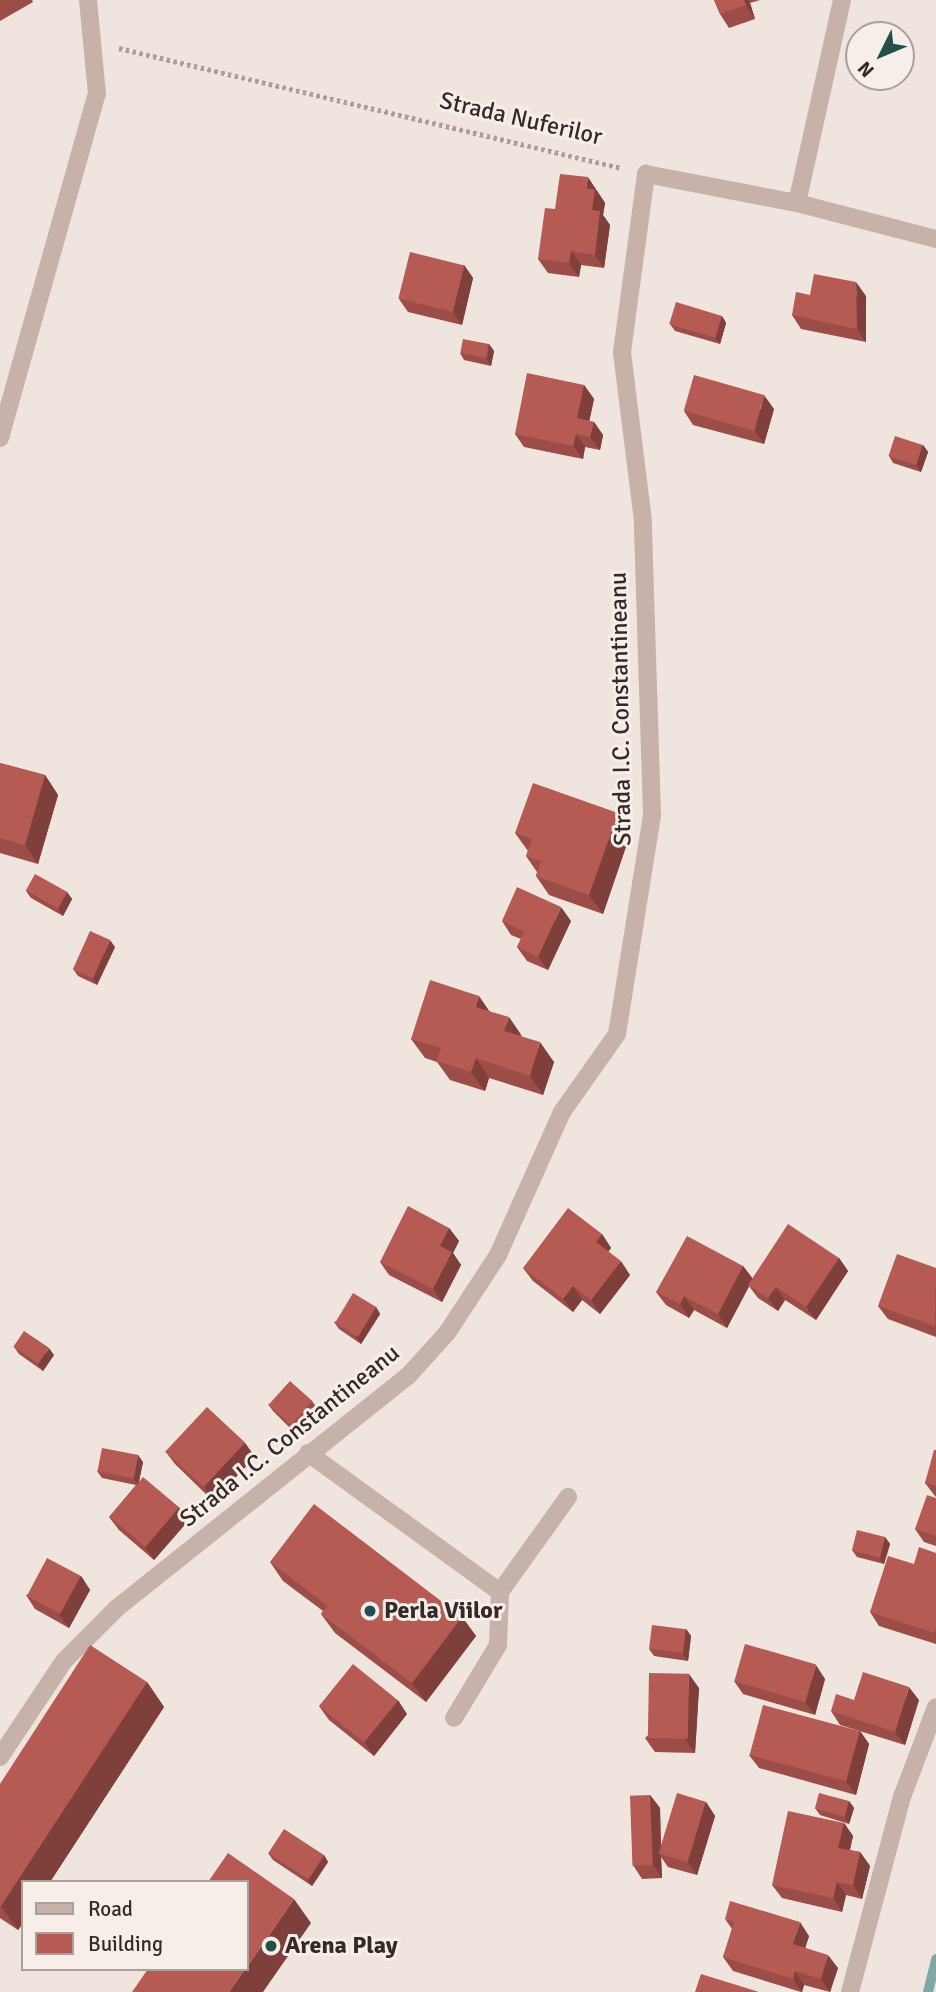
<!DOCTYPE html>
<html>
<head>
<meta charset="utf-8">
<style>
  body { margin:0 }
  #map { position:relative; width:936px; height:1992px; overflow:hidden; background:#efe4de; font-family:Signika,sans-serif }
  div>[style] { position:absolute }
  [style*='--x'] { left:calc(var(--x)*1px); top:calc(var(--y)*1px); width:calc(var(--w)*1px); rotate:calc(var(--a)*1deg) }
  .stream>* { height:10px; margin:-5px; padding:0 5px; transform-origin:5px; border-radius:5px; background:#80a8a2 }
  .path>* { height:4.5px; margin-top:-2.25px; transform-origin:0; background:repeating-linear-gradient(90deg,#b19c95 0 3.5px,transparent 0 7px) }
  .minor>* { height:18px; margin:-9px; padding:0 9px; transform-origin:9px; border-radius:9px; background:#c6b2ab }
  .wall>* { inset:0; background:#9d4d48 }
  .shaded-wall>* { inset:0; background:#7f3f3b }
  .building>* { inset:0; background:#b65a54; transform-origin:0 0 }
  .dots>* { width:19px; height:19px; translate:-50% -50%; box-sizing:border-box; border:4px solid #f7eee9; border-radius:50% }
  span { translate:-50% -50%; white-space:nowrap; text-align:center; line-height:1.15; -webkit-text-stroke:6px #f7eee9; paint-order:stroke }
  .street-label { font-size:24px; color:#342b29 }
  .poi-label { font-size:24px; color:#342b29; font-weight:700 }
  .left { translate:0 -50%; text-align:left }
  .legend { position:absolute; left:21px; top:1880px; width:228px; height:91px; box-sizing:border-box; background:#f7eee9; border:2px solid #a9a09c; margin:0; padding:9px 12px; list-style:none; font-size:21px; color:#342b29 }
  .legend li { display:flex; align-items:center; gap:14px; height:35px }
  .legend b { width:35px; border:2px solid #a9a09c }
  .north { position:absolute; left:845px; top:21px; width:70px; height:70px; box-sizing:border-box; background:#f7eee9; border:2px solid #a9a09c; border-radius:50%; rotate:227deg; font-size:19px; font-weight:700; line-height:28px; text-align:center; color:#342b29 }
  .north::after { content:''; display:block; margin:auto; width:24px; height:32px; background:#24504b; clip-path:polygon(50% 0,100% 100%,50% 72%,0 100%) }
</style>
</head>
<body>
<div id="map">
  <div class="stream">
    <i style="--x:928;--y:1992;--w:34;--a:-76"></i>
  </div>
  <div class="path">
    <i style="--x:119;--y:48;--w:516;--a:13.44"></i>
  </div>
  <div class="minor">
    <i style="--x:797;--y:203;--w:208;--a:-77.5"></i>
    <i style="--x:0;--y:438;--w:357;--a:-74.3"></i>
    <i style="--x:97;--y:94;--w:94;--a:-95.5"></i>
    <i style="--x:308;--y:1453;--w:237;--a:35.9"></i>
    <i style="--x:500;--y:1592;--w:53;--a:92.2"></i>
    <i style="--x:498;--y:1645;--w:85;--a:121.1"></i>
    <i style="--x:500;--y:1592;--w:117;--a:-54.4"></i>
    <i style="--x:0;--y:1757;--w:115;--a:-56.3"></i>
    <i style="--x:64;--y:1661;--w:75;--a:-45"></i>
    <i style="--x:117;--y:1608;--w:372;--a:-38.6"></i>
    <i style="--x:408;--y:1376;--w:58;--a:-47.8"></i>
    <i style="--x:447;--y:1333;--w:93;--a:-56.8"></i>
    <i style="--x:498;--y:1255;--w:157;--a:-65.9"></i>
    <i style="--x:562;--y:1112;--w:95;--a:-54.8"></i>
    <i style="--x:617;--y:1034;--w:222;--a:-80.9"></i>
    <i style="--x:652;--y:815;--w:294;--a:-91.8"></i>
    <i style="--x:643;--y:521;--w:170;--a:-97.1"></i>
    <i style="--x:622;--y:352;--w:180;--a:-82.3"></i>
    <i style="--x:646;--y:174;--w:154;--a:10.9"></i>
    <i style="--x:797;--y:203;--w:144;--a:14.5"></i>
    <i style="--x:850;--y:1992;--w:202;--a:-75.1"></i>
    <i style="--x:902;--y:1797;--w:96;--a:-69.3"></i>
  </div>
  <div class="wall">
    <i style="clip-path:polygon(0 0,32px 0,33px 2px,0 21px)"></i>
    <i style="clip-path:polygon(714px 0,760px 0,750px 3px,755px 19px,729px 28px,720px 14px)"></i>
    <i style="clip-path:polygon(597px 191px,605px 203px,603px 215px,610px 225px,604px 268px,581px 265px,579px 277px,548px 273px,538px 259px)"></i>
    <i style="clip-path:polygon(464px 265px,473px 278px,462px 325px,408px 312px,399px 299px)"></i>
    <i style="clip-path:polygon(810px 295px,866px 296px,866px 342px,801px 329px,792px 315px)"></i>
    <i style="clip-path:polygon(722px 316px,726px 323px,720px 344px,675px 331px,670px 324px)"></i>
    <i style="clip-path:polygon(489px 344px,494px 351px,491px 366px,464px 360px,460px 353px)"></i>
    <i style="clip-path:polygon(584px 385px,594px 399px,589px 421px,594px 422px,603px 435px,600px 450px,585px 447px,583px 459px,524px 447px,515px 434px)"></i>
    <i style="clip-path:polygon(774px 409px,764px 444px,693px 425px,684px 411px)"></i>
    <i style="clip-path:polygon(923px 445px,928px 452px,921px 472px,893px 463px,889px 456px)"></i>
    <i style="clip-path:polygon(0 763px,45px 775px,58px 795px,38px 864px,0 853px)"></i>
    <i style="clip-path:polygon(631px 832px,603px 914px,549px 895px,536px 876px,537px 872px,526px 856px,528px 851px,515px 833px)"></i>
    <i style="clip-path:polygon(26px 891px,67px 892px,72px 899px,63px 916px,31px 898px)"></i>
    <i style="clip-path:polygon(502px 921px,571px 921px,548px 970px,527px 961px,517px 947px,521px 939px,511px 935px)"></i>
    <i style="clip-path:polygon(115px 947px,97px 985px,78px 976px,73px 969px)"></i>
    <i style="clip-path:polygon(489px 1011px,554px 1062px,543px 1095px,489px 1078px,485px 1091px,450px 1080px,437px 1062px,425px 1058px,411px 1039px)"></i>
    <i style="clip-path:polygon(449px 1228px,459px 1241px,453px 1253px,461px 1265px,442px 1302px,389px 1275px,380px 1262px)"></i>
    <i style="clip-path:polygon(602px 1234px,611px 1248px,608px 1252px,630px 1275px,600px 1314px,582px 1300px,573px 1312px,533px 1281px,523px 1268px)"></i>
    <i style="clip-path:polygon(839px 1258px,848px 1271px,816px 1320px,785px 1300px,778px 1311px,758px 1298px,749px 1286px,727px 1328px,694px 1310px,689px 1318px,666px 1305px,656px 1292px,743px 1266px,753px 1279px)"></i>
    <i style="clip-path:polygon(936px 1268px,936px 1337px,888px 1319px,878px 1306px)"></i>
    <i style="clip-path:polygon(376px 1307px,380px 1314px,361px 1344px,339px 1329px,334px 1322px)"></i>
    <i style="clip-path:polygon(14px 1347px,54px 1355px,43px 1371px,19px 1354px)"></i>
    <i style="clip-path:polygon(312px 1401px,317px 1408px,294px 1432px,273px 1411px,268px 1404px)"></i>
    <i style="clip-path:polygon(245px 1443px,255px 1457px,213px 1501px,175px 1464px,165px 1451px)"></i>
    <i style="clip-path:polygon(936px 1450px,936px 1497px,935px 1496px,925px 1483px)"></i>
    <i style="clip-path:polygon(143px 1462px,139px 1482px,188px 1521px,154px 1560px,119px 1530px,109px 1517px,136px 1485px,102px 1478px,97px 1471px)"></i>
    <i style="clip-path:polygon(936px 1498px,936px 1546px,924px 1542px,915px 1529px)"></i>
    <i style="clip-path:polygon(885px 1537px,890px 1544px,884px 1564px,857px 1557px,852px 1550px)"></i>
    <i style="clip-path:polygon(936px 1553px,936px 1644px,879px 1626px,870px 1612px,914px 1564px)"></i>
    <i style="clip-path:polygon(270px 1562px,462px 1617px,476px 1636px,426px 1702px,335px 1633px,321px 1614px,323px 1611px,283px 1581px)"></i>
    <i style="clip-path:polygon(81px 1576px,90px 1590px,69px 1628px,35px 1609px,26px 1595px)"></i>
    <i style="clip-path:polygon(686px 1629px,691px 1636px,688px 1661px,654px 1656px,649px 1649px)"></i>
    <i style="clip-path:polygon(825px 1679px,815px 1715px,743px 1694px,734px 1681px)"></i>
    <i style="clip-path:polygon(147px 1682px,164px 1707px,50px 1882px,23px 1882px,23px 1923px,18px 1930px,0 1918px,0 1784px)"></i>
    <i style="clip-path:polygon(699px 1688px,695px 1753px,655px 1752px,645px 1738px)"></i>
    <i style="clip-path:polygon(854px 1700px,919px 1700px,905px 1745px,840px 1725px,831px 1711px)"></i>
    <i style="clip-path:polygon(319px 1706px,407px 1714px,374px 1756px,329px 1720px)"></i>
    <i style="clip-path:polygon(860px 1731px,869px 1744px,856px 1795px,759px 1768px,749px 1755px)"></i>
    <i style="clip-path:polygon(650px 1795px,660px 1808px,661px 1846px,706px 1802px,715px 1816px,697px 1875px,668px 1867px,661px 1857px,662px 1878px,642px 1879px,633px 1865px)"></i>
    <i style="clip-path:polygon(849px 1801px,854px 1808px,849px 1824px,820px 1815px,815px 1808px)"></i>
    <i style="clip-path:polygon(844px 1823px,853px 1836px,850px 1850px,860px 1852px,870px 1866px,862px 1899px,846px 1895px,842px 1912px,782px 1898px,772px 1885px)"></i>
    <i style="clip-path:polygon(268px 1853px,324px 1855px,328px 1862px,312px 1886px,273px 1860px)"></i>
    <i style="clip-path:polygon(725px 1919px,809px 1936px,805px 1948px,838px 1968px,830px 1992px,804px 1985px,802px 1992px,801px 1992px,733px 1971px,723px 1957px,732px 1929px)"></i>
  </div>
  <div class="shaded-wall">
    <i style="clip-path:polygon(744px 0,748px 0,750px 3px,755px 19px,746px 5px)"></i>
    <i style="clip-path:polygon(588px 177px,605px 203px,603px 215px,610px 225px,604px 268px,595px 255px,592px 210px,586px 188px)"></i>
    <i style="clip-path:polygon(571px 251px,581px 265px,579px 277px,569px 263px)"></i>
    <i style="clip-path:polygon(464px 265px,473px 278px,462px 325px,453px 312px)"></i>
    <i style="clip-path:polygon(856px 282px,866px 296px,866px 342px,857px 329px)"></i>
    <i style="clip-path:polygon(722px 316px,726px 323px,720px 344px,715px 337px)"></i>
    <i style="clip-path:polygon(489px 344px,494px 351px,491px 366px,487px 359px)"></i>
    <i style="clip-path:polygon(584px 385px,594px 399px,587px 432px,577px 418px)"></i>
    <i style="clip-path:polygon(764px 395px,774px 409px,764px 444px,755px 431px)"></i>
    <i style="clip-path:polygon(594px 422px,603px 435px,600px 450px,590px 437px)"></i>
    <i style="clip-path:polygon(576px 434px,585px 447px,583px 459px,573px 446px)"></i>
    <i style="clip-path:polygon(923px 445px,928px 452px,921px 472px,916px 465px)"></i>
    <i style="clip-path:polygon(45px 775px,58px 795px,38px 864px,25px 845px)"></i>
    <i style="clip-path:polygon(618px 813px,631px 832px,603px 914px,589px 895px)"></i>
    <i style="clip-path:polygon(67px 892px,72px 899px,63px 916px,58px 909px)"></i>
    <i style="clip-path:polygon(561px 907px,571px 921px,548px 970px,538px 957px)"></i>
    <i style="clip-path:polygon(110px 940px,115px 947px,97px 985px,93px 978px)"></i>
    <i style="clip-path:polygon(479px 996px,492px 1015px,475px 1007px)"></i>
    <i style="clip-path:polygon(509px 1017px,522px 1036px,504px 1031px)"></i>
    <i style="clip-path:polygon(540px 1042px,554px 1062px,543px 1095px,530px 1076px)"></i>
    <i style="clip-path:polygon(476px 1058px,489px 1078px,485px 1091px,471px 1072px)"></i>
    <i style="clip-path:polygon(449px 1228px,459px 1241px,453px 1253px,461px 1265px,442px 1302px,433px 1289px,440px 1246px)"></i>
    <i style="clip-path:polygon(602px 1234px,611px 1248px,605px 1256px,596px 1242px)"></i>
    <i style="clip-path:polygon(839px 1258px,848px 1271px,816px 1320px,806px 1307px)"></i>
    <i style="clip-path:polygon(621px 1261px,630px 1275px,600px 1314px,591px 1300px)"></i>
    <i style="clip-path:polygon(743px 1266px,753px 1279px,727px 1328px,718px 1314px)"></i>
    <i style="clip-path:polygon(573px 1286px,582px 1300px,573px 1312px,563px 1299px)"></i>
    <i style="clip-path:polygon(776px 1287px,785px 1300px,778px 1311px,768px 1298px)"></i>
    <i style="clip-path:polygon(684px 1296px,694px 1310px,689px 1318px,680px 1304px)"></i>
    <i style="clip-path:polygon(376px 1307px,380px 1314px,361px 1344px,356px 1337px)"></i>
    <i style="clip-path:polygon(49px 1348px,54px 1355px,43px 1371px,38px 1364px)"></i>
    <i style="clip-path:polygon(245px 1443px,255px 1457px,213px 1501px,204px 1487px)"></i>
    <i style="clip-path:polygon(138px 1455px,143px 1462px,138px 1485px,133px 1478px)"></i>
    <i style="clip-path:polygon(179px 1507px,188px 1521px,154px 1560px,145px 1547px)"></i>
    <i style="clip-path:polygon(885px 1537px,890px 1544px,884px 1564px,879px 1557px)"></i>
    <i style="clip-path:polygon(81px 1576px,90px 1590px,69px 1628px,59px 1614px)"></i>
    <i style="clip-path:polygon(462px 1617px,476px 1636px,426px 1702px,412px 1683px)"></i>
    <i style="clip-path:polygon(686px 1629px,691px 1636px,688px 1661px,683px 1654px)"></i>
    <i style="clip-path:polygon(816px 1665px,825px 1679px,815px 1715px,805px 1702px)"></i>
    <i style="clip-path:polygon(689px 1674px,699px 1688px,695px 1753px,686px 1740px)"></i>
    <i style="clip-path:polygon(147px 1682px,164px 1707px,50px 1882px,23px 1882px,23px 1923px,18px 1930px,1px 1906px)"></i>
    <i style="clip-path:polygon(909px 1687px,919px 1700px,905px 1745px,895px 1732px)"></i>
    <i style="clip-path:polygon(398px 1700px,407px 1714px,374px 1756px,364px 1742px)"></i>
    <i style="clip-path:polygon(860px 1731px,869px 1744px,856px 1795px,846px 1781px)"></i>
    <i style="clip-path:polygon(650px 1795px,660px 1808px,661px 1854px,659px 1853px,661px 1857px,662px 1878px,653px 1865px)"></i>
    <i style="clip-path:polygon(849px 1801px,854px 1808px,849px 1824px,845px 1817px)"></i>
    <i style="clip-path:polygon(706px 1802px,715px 1816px,697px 1875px,688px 1862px)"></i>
    <i style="clip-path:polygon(844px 1823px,853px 1836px,847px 1861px,838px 1848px)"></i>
    <i style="clip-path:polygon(860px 1852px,870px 1866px,862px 1899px,853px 1885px)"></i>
    <i style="clip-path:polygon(324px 1855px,328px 1862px,312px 1886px,307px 1879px)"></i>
    <i style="clip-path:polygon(837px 1882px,846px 1895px,842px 1912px,833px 1898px)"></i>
    <i style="clip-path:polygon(294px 1899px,311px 1923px,263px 1992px,229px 1992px,245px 1969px,247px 1969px,247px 1967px)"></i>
    <i style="clip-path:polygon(800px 1922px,809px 1936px,802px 1958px,793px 1944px)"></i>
    <i style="clip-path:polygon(828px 1955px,838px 1968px,830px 1992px,821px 1979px)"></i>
    <i style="clip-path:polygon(795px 1971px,804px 1985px,802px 1992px,793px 1979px)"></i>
  </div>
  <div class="building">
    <i style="clip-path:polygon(714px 0,744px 0,746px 5px,720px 14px)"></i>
    <i style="clip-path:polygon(560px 174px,588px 177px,586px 188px,595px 190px,592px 210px,600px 211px,595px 255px,571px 251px,569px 263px,538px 259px,545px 208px,555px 209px)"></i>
    <i style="left:410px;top:252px;width:56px;height:48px;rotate:14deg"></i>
    <i style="clip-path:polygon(814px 274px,856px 282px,857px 329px,792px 315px,796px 292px,810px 295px)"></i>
    <i style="left:676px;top:302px;width:48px;height:23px;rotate:17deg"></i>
    <i style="left:463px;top:339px;width:26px;height:14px;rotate:11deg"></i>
    <i style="clip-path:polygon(527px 373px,584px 385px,577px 418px,594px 422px,590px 437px,576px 434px,573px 446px,515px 434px)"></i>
    <i style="left:694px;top:375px;width:73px;height:37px;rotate:16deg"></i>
    <i style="left:895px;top:436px;width:29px;height:21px;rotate:18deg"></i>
    <i style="clip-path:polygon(0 763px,45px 775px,25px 845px,0 838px)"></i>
    <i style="clip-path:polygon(533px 783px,618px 813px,589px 895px,536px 876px,541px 861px,526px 856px,532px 839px,515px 833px)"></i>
    <i style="left:35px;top:874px;width:37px;height:19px;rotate:29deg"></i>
    <i style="clip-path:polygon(517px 887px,561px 907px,538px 957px,517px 947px,524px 932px,502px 921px)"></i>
    <i style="left:90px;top:931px;width:22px;height:42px;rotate:24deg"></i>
    <i style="clip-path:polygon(430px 980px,479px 996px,475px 1007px,509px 1017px,504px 1031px,540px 1042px,530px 1076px,476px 1058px,471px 1072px,437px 1061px,441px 1048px,411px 1039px)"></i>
    <i style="clip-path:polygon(408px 1206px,449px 1228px,440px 1246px,452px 1252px,433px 1289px,380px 1262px)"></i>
    <i style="clip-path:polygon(568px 1208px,602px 1234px,596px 1242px,621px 1261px,591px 1300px,573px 1286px,563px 1299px,523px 1268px)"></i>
    <i style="clip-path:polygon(788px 1224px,839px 1258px,806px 1307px,776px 1287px,768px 1298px,748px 1285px)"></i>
    <i style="clip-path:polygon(687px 1236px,743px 1266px,718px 1314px,684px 1296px,680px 1304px,656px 1292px)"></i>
    <i style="clip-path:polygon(897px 1254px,936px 1268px,935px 1326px,878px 1306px)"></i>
    <i style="left:353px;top:1293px;width:27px;height:35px;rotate:31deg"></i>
    <i style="left:24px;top:1331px;width:30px;height:19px;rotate:34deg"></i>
    <i style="left:290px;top:1381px;width:30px;height:32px;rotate:42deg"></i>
    <i style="left:207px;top:1407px;width:52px;height:61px;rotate:43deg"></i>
    <i style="left:102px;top:1448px;width:37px;height:24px;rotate:11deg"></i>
    <i style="clip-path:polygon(934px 1450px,936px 1450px,936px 1486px,925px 1483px)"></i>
    <i style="left:143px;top:1477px;width:47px;height:52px;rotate:40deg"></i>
    <i style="clip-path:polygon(927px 1495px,936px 1498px,936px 1536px,915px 1529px)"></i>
    <i style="clip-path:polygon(314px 1504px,462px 1617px,412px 1683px,321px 1614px,328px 1606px,270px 1562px)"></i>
    <i style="left:857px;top:1530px;width:29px;height:21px;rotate:14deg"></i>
    <i style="clip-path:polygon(919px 1547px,936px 1553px,936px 1628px,934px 1633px,870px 1612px,888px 1556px,914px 1564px)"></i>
    <i style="left:47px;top:1558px;width:38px;height:43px;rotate:28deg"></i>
    <i style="left:652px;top:1625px;width:34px;height:24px;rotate:7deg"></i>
    <i style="left:745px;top:1644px;width:74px;height:39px;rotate:16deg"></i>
    <i style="clip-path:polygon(90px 1645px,147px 1682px,1px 1906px,0 1905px,0 1784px)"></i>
    <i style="left:353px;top:1664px;width:58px;height:54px;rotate:39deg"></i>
    <i style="clip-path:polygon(863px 1672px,909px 1687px,895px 1732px,831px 1711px,836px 1694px,854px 1700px)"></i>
    <i style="left:649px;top:1673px;width:40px;height:65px;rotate:1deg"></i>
    <i style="left:763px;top:1705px;width:100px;height:52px;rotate:15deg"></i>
    <i style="left:677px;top:1793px;width:30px;height:63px;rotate:17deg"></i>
    <i style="left:819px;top:1793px;width:31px;height:16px;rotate:15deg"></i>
    <i style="left:650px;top:1795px;width:70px;height:20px;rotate:88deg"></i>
    <i style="clip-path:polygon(788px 1811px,844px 1823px,838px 1848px,860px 1852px,853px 1885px,837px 1882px,833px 1898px,772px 1885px)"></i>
    <i style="left:284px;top:1829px;width:48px;height:29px;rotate:33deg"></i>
    <i style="clip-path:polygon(228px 1853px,294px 1899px,247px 1967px,247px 1882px,208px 1882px)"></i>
    <i style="clip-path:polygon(730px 1901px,800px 1922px,793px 1944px,828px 1955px,821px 1979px,795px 1971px,793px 1979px,723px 1957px,734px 1922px,725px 1919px)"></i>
    <i style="clip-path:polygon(148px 1969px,245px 1969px,229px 1992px,132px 1992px)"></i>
    <i style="clip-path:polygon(701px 1974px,759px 1992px,695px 1992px)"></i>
  </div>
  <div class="dots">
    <i style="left:370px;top:1611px;background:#24504b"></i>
    <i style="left:271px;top:1946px;background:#24504b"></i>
  </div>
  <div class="street-label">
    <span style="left:521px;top:119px;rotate:13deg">Strada Nuferilor</span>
    <span style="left:621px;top:709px;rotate:-91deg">Strada I.C. Constantineanu</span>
    <span style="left:290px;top:1436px;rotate:-39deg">Strada I.C. Constantineanu</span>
  </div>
  <div class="poi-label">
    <span class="left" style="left:384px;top:1611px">Perla Viilor</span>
    <span class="left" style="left:285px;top:1946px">Arena Play</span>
  </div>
  <ul class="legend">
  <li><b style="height:9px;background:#c6b2ab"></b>Road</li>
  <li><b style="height:19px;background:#b65a54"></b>Building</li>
  </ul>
  <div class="north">N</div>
</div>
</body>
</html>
